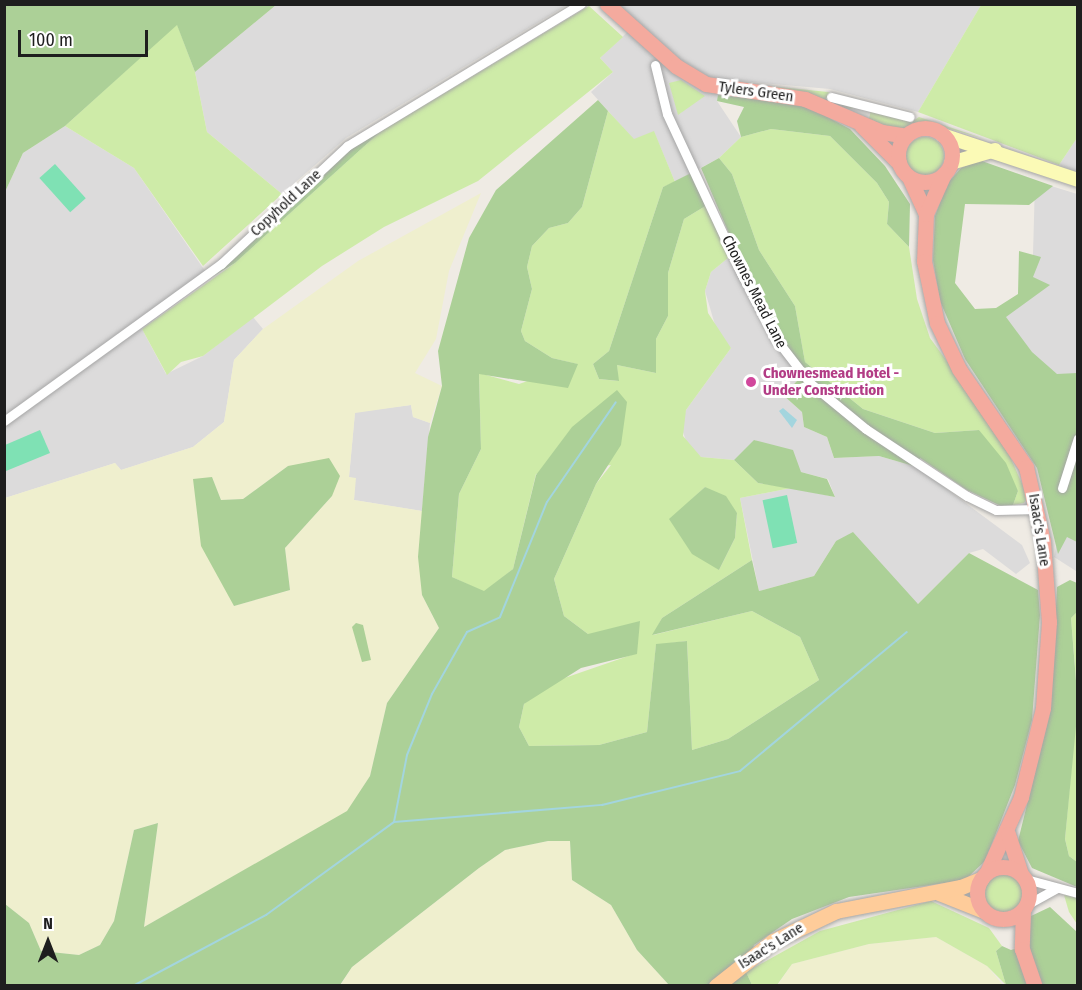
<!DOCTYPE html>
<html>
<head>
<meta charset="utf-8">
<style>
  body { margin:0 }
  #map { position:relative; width:1082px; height:990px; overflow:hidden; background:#efebe4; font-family:"Fira Sans Condensed",sans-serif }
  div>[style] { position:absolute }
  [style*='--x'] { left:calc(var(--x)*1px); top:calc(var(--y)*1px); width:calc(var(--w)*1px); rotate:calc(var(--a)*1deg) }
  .residential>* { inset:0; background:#dcdbdb }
  .farmland>* { inset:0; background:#efefce }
  .grass>* { inset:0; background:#ceeba8 }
  .round { border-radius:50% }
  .forest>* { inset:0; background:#acd097 }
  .pitch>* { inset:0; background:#7fe1b4; transform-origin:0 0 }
  .water>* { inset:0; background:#a3d5de }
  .stream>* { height:2px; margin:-1px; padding:0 1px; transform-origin:1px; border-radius:1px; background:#a3d5de }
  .roads { filter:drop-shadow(0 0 2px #a5a5a5) drop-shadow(0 0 2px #a5a5a5) }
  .minor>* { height:9px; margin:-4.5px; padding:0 4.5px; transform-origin:4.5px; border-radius:4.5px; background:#fff }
  .secondary>* { height:14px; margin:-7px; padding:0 7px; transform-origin:7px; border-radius:7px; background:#fbfab6 }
  .primary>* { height:15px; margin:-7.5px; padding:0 7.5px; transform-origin:7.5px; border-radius:7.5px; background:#fecc9a }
  .trunk>* { height:15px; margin:-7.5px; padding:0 7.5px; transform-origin:7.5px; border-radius:7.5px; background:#f4aa9e }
  .trunk>.ring { margin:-7.5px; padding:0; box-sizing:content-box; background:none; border:15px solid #f4aa9e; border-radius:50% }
  .dots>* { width:16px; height:16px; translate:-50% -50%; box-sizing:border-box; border:3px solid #fff; border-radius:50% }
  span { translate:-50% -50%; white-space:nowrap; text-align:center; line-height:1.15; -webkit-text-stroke:6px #fff; paint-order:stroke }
  .street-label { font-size:15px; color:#1e1e1e }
  .hotel-label { font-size:15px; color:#b23c85; font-weight:700 }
  .left { translate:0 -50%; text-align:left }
  .frame { position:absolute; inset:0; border:6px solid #1e1e1e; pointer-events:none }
  .north { position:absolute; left:18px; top:912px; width:60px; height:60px; -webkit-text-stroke:4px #fff; paint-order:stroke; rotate:0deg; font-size:16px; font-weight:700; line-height:24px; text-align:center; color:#1e1e1e }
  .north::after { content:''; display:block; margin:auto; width:21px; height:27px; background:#1e1e1e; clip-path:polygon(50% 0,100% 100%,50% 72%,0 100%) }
  .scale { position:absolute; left:18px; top:30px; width:130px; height:27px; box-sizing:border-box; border:3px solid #1e1e1e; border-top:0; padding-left:8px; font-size:18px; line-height:21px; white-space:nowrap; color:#1e1e1e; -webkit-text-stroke:4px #fff; paint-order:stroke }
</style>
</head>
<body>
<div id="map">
  <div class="residential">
    <i style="clip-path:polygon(276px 5px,567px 5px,346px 138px,282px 194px,207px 132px,195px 72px)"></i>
    <i style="clip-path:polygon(616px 5px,981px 5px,918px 112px,830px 89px,730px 80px,717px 101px,741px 137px,719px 158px,675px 182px,654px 132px,634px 140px,591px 92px,613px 72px,600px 58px,636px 24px)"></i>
    <i style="clip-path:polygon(65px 126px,134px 168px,210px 278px,142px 329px,166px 374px,203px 356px,253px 317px,263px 329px,234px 360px,224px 422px,193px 447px,121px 470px,115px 463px,5px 498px,5px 192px,23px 153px)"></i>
    <i style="clip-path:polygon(1077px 138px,1077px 172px,1059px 165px)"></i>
    <i style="clip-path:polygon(1035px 181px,1077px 194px,1077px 412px,1000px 328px,1001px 314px,1032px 291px)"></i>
    <i style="clip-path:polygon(728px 258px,773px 341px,801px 377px,783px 395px,802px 412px,804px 427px,827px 437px,834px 458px,879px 456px,917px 467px,1022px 545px,1030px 563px,1016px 574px,983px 549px,969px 553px,918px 604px,836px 541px,814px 576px,759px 591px,740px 498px,791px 488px,835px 497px,828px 479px,801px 472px,755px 440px,734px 460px,701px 457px,688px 447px,681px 426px,686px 410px,731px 348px,718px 335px,705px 291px,711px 272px)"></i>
    <i style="clip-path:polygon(411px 405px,413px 417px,430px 423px,422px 511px,354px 500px,355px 479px,349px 477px,355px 412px)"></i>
    <i style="clip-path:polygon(1061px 525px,1077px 527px,1076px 571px,1054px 557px)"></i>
  </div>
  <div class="farmland">
    <i style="clip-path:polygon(evenodd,481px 193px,449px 271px,436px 339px,415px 373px,442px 386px,430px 423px,413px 417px,411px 405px,355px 413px,349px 477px,356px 478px,354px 500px,422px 511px,422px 595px,439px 628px,387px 703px,370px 776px,347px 812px,144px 927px,158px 823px,134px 830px,114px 921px,100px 945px,79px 955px,41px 951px,29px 923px,5px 904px,5px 498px,115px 463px,121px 470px,193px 447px,224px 422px,234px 360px,263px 329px,358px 261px,481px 193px,288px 466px,332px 496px,285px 548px,290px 590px,234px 606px,212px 477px,221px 500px,243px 499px,288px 466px)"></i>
    <i style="clip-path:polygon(548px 841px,570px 841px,572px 880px,611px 905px,637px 950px,669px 985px,340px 986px,352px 967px,479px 868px,505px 850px)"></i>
    <i style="clip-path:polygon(936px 937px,987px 966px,1003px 985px,777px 986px,792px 964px,869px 944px)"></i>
  </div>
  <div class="grass">
    <i style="clip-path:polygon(981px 5px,1077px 5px,1077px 138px,1059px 165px,918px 112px)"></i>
    <i style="clip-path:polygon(589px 6px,623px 37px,600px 58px,613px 72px,478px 181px,384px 227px,322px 266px,203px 356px,181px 362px,167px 375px,142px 329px,235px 263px,380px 132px)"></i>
    <i style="clip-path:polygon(177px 24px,195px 72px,207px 132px,282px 194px,203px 266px,134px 168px,65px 126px)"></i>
    <i style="clip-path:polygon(681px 80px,705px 96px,678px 115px,669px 83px)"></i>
    <i style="clip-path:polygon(769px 86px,828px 92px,854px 108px,850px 109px)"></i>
    <i style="clip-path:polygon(871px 110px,913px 121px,919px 117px,985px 139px,926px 122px,896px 130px,869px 119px)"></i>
    <i style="clip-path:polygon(evenodd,608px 111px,634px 139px,654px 131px,675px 182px,663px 187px,609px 351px,593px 364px,599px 379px,618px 381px,617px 365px,656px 373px,656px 339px,668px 316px,668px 273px,684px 219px,707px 205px,728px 258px,711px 272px,705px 291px,708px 313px,731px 348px,686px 410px,683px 436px,701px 457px,734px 460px,758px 483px,791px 488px,740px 498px,752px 560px,662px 618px,653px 635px,752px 611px,800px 637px,819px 680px,728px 739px,692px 750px,687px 641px,656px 645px,647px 732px,599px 745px,529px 746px,519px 727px,524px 704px,550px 683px,637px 653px,588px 634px,564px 616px,554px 579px,596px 484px,611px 465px,536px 474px,513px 569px,484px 592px,452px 577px,459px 494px,481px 449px,479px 373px,519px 384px,577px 364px,552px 358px,525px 341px,521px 331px,532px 289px,527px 267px,532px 246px,549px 228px,568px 223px,582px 207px,608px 111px,705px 487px,737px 513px,735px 538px,719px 570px,692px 499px,705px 487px)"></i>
    <i style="clip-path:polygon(771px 129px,830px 136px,877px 183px,889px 202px,887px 224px,909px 247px,917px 299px,930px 338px,1000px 434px,1028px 497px,1024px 503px,1013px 505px,1018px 491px,979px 430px,935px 433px,863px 409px,805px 362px,795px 306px,759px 250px,732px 174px,719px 158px,741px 137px)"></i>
    <i class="round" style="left:906px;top:137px;width:38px;height:38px"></i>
    <i style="clip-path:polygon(1077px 612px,1077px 692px,1071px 618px)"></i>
    <i style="clip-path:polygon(1077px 706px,1077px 862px,1069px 856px,1065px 839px)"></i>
    <i class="round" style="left:982px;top:872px;width:42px;height:42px"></i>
    <i style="clip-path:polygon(1064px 895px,1077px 898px,1077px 924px,1069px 912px)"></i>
    <i style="clip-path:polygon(931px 901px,989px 928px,1002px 946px,996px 951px,1006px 985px,987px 966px,936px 937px,869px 944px,792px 964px,777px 985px,752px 985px,746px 972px,820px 931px)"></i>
  </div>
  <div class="forest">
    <i style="clip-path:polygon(5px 4px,276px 4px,276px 5px,195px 72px,177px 25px,65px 126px,23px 153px,5px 192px)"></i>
    <i style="clip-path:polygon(718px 95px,803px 104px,850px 129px,885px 166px,910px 204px,909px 247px,887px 224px,889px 202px,877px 183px,830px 136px,771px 129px,741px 137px,737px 121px,744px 107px,717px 101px)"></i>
    <i style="clip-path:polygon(598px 100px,608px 111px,582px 207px,568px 223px,549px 228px,532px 246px,527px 267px,532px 289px,521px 331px,525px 341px,552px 358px,578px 364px,568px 388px,479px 374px,481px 449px,459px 494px,452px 577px,484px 591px,513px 569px,536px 475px,572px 427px,617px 390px,627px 402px,621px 445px,596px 484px,554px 579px,564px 616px,588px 634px,640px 621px,637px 654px,581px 668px,524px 704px,519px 727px,529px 746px,599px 745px,647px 732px,656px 644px,687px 641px,692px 750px,728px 739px,819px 680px,800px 637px,752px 611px,652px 635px,662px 618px,752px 560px,759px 591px,814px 576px,836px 541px,853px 532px,918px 604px,969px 553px,1038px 590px,1040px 615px,1032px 720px,1015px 785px,985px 861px,965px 880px,849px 897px,792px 919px,754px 945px,746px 972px,752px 985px,669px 985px,637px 950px,611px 905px,572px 880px,570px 841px,548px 841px,505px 850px,479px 868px,352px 967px,340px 985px,5px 986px,5px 904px,29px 923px,41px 951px,79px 955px,100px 945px,114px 921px,134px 830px,158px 823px,144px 927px,347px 811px,370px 776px,387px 703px,439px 628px,422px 595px,418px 557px,428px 437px,442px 386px,438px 351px,469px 238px,496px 190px)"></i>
    <i style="clip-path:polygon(380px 132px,235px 263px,210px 278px,350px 150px)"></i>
    <i style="clip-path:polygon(719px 158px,732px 174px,759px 250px,795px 306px,805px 362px,863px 409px,935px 433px,979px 430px,1006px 463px,1018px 491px,1013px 505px,1001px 506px,967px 490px,920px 458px,917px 467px,879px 456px,834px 458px,827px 437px,804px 427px,802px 412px,783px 395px,801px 377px,745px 271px,701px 168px)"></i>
    <i style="clip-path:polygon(979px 160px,1053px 186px,1029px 205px,965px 204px,955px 283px,975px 309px,996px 308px,1018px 294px,1019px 251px,1041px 257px,1033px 277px,1050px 285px,1006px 317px,1032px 352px,1057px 374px,1077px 373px,1077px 542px,1067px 537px,1058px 554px,1037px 468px,965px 359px,940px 301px,933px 260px,935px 216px,947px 184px,961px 168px)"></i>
    <i style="clip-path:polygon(693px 172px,707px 205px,684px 219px,668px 273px,668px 316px,656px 339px,656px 373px,617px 365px,619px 381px,599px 379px,593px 364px,609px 351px,663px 187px)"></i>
    <i style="clip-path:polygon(754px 440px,793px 450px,801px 472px,827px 479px,835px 497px,758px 483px,734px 460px)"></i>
    <i style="clip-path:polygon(329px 458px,340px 476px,332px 496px,285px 548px,290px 590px,234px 606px,201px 546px,193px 479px,212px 477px,221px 500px,243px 499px,288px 466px)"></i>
    <i style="clip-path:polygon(705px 487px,726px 496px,737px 513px,735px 538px,719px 570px,692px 554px,669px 519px)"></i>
    <i style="clip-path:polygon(1070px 580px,1077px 583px,1077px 612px,1071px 618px,1078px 706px,1065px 839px,1069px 856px,1077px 862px,1077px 887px,1032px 868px,1018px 841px,1051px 708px,1057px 587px)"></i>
    <i style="clip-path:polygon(356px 623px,363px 625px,371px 660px,362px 662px,352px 627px)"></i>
    <i style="clip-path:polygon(1050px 907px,1077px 932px,1077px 985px,1006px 985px,996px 951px,1002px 946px,1011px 950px,1029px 945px,1031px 916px)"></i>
  </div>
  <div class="pitch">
    <i style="left:55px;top:164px;width:46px;height:21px;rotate:48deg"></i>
    <i style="clip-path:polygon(40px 430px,50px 453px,6px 471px,5px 445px)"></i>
    <i style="left:787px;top:495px;width:49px;height:25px;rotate:78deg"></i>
  </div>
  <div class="water">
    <i style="clip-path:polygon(783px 408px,797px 420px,792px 428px,779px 411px)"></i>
  </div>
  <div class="stream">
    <i style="--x:394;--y:822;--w:68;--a:-79"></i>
    <i style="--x:407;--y:755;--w:66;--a:-67.7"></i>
    <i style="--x:432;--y:694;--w:71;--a:-60.6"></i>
    <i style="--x:467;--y:632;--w:36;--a:-24"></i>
    <i style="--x:500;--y:617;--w:124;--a:-67.8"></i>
    <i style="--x:547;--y:502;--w:121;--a:-55.4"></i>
    <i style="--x:133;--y:986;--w:151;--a:-28.1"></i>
    <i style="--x:266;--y:915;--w:158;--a:-36"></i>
    <i style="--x:394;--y:822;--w:209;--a:-4.7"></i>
    <i style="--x:602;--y:805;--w:142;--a:-13.8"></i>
    <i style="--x:740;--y:771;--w:217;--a:-39.8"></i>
  </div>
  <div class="roads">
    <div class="minor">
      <i style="--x:655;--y:65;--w:50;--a:76.2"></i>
      <i style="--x:667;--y:114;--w:175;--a:65"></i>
      <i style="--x:741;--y:273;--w:75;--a:62.1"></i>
      <i style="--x:776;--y:339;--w:56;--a:52.3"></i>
      <i style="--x:810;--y:383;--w:72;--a:39.4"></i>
      <i style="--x:866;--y:429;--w:121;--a:33.6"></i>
      <i style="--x:967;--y:496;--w:32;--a:26"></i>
      <i style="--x:996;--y:510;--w:42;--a:-1.4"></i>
      <i style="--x:831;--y:97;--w:81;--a:14.2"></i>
      <i style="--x:4;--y:421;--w:268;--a:-35.9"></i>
      <i style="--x:221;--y:264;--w:173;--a:-43.1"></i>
      <i style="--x:347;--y:146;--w:274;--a:-31.3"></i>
      <i style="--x:1062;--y:488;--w:52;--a:-72.3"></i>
      <i style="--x:1026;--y:879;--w:54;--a:15.1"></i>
      <i style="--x:1028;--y:904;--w:33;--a:-29"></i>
    </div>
    <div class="secondary">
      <i style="--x:942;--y:135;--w:143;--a:18.3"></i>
      <i style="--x:951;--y:163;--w:46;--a:-16.5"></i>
    </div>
    <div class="primary">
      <i style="--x:939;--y:893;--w:48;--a:21.8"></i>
      <i style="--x:716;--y:986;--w:73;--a:-38.3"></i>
      <i style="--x:773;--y:941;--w:70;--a:-25.5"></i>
      <i style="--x:836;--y:911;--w:127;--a:-10.9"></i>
      <i style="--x:961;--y:887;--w:22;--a:-22"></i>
    </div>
    <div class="trunk">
      <i style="--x:607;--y:4;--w:93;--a:41.9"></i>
      <i style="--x:676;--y:66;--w:35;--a:31"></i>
      <i style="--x:706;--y:84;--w:100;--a:8.6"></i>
      <i style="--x:805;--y:99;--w:84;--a:23.2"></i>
      <i style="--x:882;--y:132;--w:24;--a:9"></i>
      <i style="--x:861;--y:125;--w:54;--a:45"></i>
      <i class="ring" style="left:898px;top:128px;width:39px;height:39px"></i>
      <i style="--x:909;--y:177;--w:41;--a:65.3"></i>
      <i style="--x:926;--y:214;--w:47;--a:92.4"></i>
      <i style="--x:924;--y:261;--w:63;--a:78.2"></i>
      <i style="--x:937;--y:323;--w:51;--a:64.4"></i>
      <i style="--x:959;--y:369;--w:119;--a:55.6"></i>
      <i style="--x:1026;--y:467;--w:76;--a:77.1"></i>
      <i style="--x:1043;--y:541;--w:81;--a:85.8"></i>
      <i style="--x:1049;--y:622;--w:86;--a:94"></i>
      <i style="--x:1043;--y:708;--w:92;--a:103.9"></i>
      <i style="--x:1021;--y:797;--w:82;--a:114.4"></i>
      <i style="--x:926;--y:214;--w:44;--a:-65.8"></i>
      <i style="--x:1008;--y:834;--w:40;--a:72"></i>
      <i class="ring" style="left:977px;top:867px;width:37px;height:37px"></i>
      <i style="--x:1023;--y:911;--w:38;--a:92"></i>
      <i style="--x:1022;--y:949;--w:39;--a:71"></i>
    </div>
  </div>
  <div class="dots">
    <i style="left:751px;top:382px;background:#d1479c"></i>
  </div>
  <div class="street-label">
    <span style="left:756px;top:92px;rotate:8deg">Tylers Green</span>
    <span style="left:286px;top:203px;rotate:-43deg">Copyhold Lane</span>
    <span style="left:754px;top:292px;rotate:63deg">Chownes Mead Lane</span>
    <span style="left:1039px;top:530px;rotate:81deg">Isaac's Lane</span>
    <span style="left:771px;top:946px;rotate:-32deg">Isaac's Lane</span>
  </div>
  <div class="hotel-label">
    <span class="left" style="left:763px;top:382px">Chownesmead Hotel -<br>Under Construction</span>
  </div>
  <div class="frame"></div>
  <div class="north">N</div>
  <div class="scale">100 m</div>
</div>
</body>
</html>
